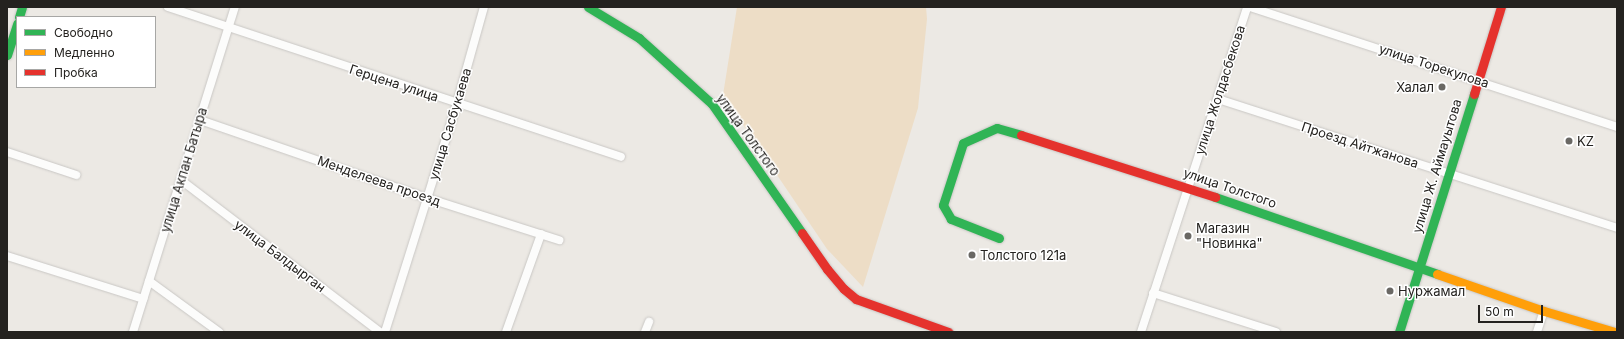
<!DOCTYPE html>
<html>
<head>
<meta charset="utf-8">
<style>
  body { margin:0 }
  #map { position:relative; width:1624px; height:339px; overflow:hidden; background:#ece9e4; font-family:Inter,sans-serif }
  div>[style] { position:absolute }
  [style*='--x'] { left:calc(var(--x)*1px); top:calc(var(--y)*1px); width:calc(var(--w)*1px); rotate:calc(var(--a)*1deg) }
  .green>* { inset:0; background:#edddc6 }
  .roads { filter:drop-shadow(0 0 1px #c9c7c4) drop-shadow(0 0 1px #c9c7c4) }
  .street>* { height:8px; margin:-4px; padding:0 4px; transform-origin:4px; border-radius:4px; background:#fcfcfb }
  .fast>* { height:9px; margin:-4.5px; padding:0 4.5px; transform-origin:4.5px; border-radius:4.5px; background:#30b455 }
  .slow>* { height:9px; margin:-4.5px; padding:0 4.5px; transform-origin:4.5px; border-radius:4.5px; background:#ff9f0a }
  .jam>* { height:9px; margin:-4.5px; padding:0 4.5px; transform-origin:4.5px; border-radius:4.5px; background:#e5322d }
  .dots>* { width:11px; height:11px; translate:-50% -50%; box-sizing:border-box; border:2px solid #fff; border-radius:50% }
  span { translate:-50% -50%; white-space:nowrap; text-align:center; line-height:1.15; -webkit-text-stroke:3px #fff; paint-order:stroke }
  .street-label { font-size:13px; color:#24221f }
  .poi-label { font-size:13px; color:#24221f }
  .right { translate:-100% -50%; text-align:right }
  .left { translate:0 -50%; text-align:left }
  .frame { position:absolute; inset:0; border:8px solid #24221f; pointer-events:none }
  .legend { position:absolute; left:16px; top:16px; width:140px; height:72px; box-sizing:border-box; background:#fff; border:1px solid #a7a7a5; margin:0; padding:5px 7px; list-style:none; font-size:12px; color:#24221f }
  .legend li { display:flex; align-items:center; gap:8px; height:20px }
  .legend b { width:20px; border:1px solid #a7a7a5 }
  .scale { position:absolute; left:1478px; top:305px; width:65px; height:18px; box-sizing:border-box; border:2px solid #24221f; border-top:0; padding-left:5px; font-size:12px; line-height:14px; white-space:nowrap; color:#24221f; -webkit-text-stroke:3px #fff; paint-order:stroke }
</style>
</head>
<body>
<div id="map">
  <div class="green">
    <i style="clip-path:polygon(737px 7px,926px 7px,927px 19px,918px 108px,863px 287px,827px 249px,723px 95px)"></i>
  </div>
  <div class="roads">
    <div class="street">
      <i style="--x:168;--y:7;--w:477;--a:18.3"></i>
      <i style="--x:1250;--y:7;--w:386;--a:18.1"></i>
      <i style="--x:1218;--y:99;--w:419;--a:17.9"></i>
      <i style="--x:200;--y:120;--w:240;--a:19"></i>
      <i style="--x:427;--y:198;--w:139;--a:17.7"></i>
      <i style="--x:7;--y:152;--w:73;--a:18.4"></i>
      <i style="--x:181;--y:180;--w:250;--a:37.4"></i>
      <i style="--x:7;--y:256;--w:143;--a:17.5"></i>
      <i style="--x:149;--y:281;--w:87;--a:36.1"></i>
      <i style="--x:1153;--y:293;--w:129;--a:17.6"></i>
      <i style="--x:133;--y:332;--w:341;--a:-72.6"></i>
      <i style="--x:385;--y:332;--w:240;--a:-72.5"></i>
      <i style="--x:457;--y:103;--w:100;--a:-74.3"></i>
      <i style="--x:506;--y:332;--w:104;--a:-70.3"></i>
      <i style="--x:645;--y:332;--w:11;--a:-68"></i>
      <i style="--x:1141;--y:332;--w:342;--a:-71.9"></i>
      <i style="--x:1537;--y:332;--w:22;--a:-72"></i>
    </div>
    <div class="fast">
      <i style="--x:588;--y:7;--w:60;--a:31.3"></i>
      <i style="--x:639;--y:38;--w:98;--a:42.1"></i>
      <i style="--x:712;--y:104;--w:157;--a:55.1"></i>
      <i style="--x:19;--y:17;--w:10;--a:-73"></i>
      <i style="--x:7;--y:55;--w:33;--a:-72"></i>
      <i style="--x:1215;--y:197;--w:235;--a:19.1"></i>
      <i style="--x:999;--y:238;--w:52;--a:-158.4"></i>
      <i style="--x:951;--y:219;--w:16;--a:-120"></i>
      <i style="--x:943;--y:205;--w:65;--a:-72.1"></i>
      <i style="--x:963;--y:143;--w:37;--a:-24"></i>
      <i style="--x:997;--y:128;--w:25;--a:16"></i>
      <i style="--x:1399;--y:332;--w:250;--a:-72.5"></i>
    </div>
    <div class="slow">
      <i style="--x:1437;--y:274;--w:113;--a:19.1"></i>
      <i style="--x:1544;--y:311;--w:74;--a:16.5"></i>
    </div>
    <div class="jam">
      <i style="--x:1474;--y:94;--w:91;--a:-72.8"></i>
      <i style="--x:1021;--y:135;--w:204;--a:17.7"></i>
      <i style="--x:802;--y:233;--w:44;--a:55.2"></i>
      <i style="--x:827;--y:269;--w:26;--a:50"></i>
      <i style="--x:844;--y:289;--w:16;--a:40"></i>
      <i style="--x:856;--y:299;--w:98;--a:19.7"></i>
    </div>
  </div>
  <div class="dots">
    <i style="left:1442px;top:87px;background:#6a6864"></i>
    <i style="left:1569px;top:141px;background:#6a6864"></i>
    <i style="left:1188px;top:236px;background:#6a6864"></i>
    <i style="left:972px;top:255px;background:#6a6864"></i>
    <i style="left:1390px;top:291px;background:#6a6864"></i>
  </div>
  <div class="street-label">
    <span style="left:1434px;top:66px;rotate:18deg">улица Торекулова</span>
    <span style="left:394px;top:83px;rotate:18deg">Герцена улица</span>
    <span style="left:1220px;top:90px;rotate:-72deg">улица Жолдасбекова</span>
    <span style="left:450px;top:124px;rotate:-73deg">улица Сасбукаева</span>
    <span style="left:748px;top:135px;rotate:54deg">улица Толстого</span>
    <span style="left:1360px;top:145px;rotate:18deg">Проезд Айтжанова</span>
    <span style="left:1437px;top:166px;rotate:-73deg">улица Ж. Аймауытова</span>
    <span style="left:184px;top:170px;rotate:-73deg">улица Акпан Батыра</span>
    <span style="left:379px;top:181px;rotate:19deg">Менделеева проезд</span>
    <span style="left:1230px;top:188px;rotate:19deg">улица Толстого</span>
    <span style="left:280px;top:256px;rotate:37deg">улица Балдырган</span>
  </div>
  <div class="poi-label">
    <span class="right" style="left:1434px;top:87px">Халал</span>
    <span class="left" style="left:1577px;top:141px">KZ</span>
    <span class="left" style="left:1196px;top:236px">Магазин<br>"Новинка"</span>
    <span class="left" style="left:980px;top:255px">Толстого 121а</span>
    <span class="left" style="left:1398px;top:291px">Нуржамал</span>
  </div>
  <div class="frame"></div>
  <ul class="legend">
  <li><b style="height:5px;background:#30b455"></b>Свободно</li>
  <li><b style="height:5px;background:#ff9f0a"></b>Медленно</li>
  <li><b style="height:5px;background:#e5322d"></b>Пробка</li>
  </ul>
  <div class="scale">50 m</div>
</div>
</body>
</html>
